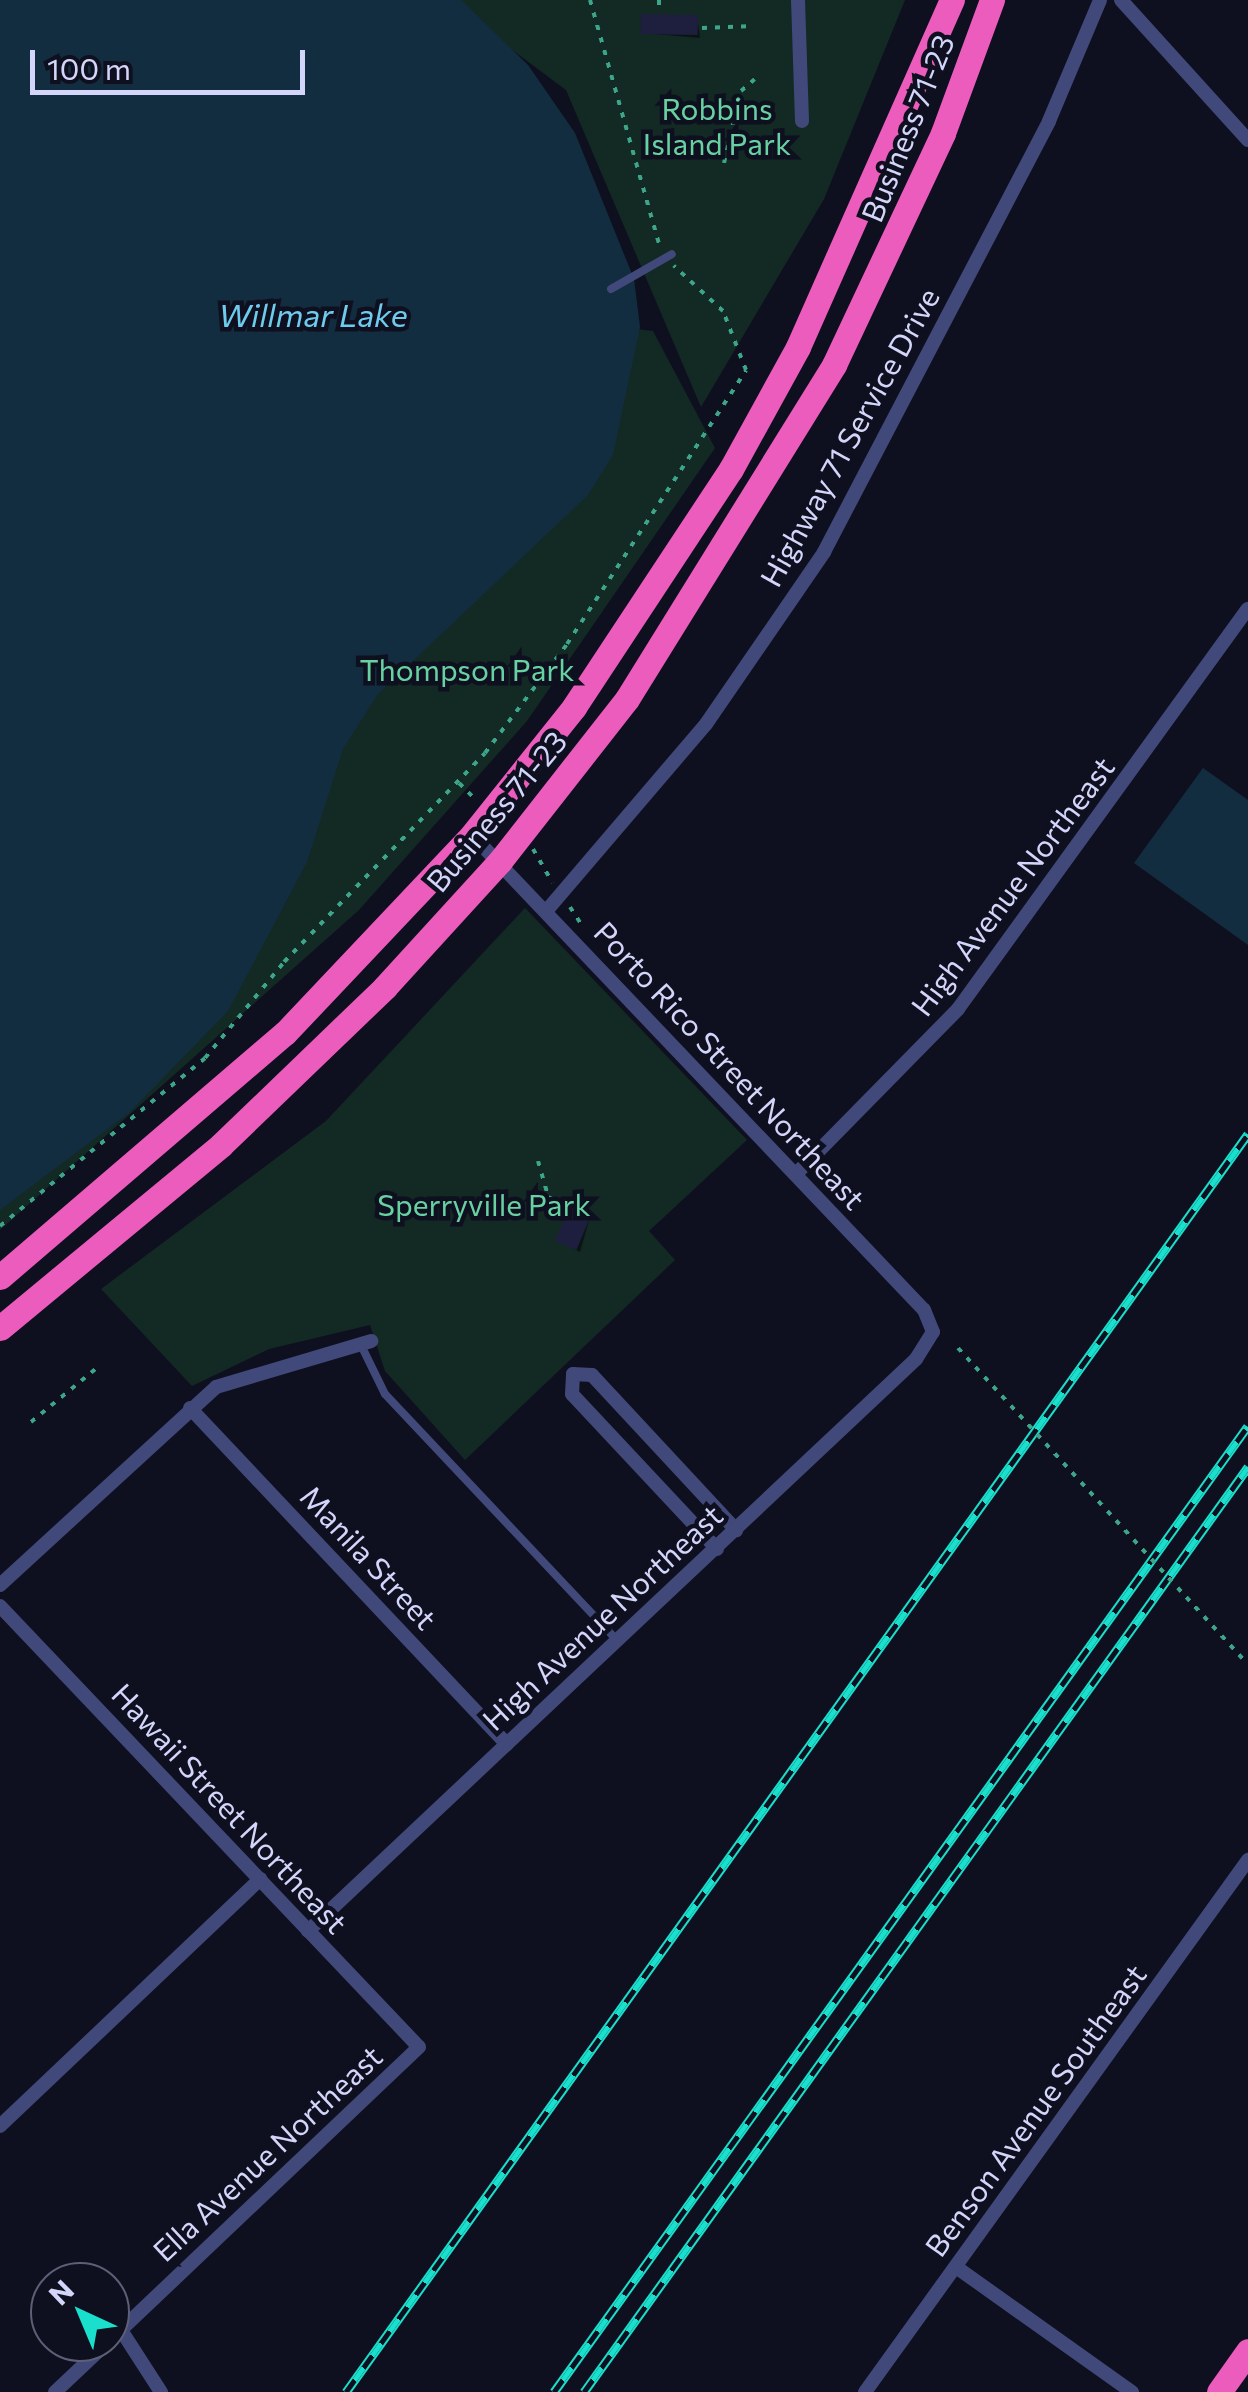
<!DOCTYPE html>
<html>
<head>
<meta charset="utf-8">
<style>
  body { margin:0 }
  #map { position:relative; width:1248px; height:2392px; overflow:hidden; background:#0f101f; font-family:Commissioner,sans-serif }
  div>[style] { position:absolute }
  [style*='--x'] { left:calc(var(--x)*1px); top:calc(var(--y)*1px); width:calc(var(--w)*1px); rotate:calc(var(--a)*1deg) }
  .green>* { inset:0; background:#132924 }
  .water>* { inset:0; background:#132d40 }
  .shadow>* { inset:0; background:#0007 }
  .building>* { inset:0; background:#1e1e3e; transform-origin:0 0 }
  .path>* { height:4px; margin-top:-2px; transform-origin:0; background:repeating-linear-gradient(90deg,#3ca58a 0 5px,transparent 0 13px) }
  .lane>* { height:8px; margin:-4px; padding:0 4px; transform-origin:4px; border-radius:4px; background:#404979 }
  .street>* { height:14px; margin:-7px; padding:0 7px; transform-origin:7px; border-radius:7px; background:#404979 }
  .highway>* { height:25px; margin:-12.5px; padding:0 12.5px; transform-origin:12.5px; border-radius:12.5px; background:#ec5cbd }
  .rail>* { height:9px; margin-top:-4.5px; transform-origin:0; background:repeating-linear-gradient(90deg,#0f101f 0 15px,#1adfcc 0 30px); box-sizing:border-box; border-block:2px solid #1adfcc }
  .path-bridge>* { height:4px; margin-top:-2px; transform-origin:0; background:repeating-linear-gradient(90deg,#3ca58a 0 5px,transparent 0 13px) }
  span { translate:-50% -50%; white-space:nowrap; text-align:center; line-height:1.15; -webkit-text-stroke:9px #0f101f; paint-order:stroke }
  .park-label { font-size:30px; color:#68d1a2 }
  .street-label { font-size:30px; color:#d3d6fa }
  .water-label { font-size:32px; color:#6dccee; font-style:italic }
  .north { position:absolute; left:30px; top:2262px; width:100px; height:100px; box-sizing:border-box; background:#0f101f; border:2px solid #5d5f77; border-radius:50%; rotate:316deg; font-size:28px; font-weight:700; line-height:40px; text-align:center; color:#d3d6fa }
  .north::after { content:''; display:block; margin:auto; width:35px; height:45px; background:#1adfcc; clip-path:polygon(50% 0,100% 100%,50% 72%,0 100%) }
  .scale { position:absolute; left:30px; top:50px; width:275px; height:45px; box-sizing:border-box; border:5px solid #d3d6fa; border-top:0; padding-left:12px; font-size:30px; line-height:35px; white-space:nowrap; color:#d3d6fa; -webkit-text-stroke:8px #0f101f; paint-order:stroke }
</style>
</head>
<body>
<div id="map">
  <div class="green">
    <i style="clip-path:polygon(445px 0,905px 0,824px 199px,701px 407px,566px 90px)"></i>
    <i style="clip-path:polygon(619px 327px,653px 331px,715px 448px,527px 721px,359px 910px,0 1230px,0 1167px)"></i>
    <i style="clip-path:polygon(525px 908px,747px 1140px,649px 1231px,675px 1260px,465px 1460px,385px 1371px,370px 1325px,269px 1349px,192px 1386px,101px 1289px,326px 1121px)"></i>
  </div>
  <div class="water">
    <i style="clip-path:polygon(0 0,461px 0,528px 65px,575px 133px,634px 279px,640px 327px,613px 455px,588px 495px,378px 694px,343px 749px,307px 862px,228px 1011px,130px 1112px,0 1210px)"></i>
    <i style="clip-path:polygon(1203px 768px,1248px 800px,1248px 945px,1134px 863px)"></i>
  </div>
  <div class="shadow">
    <i style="clip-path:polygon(697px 17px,700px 38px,643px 33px)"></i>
    <i style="clip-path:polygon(590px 1217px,580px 1252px,558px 1240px)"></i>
  </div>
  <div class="building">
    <i style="left:641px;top:14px;width:57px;height:20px;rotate:1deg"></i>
    <i style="left:570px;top:1206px;width:23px;height:38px;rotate:23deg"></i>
  </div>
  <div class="path">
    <i style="--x:590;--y:0;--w:257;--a:74.2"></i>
    <i style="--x:659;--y:0;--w:9;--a:90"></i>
    <i style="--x:702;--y:28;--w:52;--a:-2.2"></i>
    <i style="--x:724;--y:163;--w:74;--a:-76.7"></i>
    <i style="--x:741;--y:91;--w:18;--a:-41"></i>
    <i style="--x:459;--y:783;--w:20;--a:45"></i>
    <i style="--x:533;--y:849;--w:39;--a:60"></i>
    <i style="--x:570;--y:907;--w:20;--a:57"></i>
    <i style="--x:538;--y:1161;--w:37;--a:74"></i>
    <i style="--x:548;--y:1197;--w:24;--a:22"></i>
    <i style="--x:0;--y:1226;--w:265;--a:-39.3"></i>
    <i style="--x:205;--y:1058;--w:124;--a:-50.5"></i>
    <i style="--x:284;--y:962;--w:290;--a:-46.1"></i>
    <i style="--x:485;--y:753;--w:136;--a:-53"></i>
    <i style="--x:567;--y:644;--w:327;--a:-56.8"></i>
    <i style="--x:746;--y:370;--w:63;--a:-111.3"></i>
    <i style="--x:723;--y:311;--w:67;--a:-137.4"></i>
    <i style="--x:31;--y:1422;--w:87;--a:-39.4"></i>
  </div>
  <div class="lane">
    <i style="--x:611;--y:289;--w:70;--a:-29.8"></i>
    <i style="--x:360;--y:1343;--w:57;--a:63.9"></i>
    <i style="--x:385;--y:1394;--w:338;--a:46.7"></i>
  </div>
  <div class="street">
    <i style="--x:798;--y:0;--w:121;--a:88.1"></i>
    <i style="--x:1121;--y:0;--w:189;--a:47.8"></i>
    <i style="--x:548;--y:909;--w:243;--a:-49.5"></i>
    <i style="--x:706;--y:724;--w:209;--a:-55.5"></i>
    <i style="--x:824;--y:552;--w:486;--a:-62.4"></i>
    <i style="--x:1049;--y:121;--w:131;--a:-67.1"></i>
    <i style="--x:796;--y:1174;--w:231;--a:-45.5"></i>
    <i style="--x:958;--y:1009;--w:494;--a:-54.1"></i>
    <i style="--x:190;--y:1408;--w:462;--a:46.7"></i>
    <i style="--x:717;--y:1549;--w:212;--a:-133.1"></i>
    <i style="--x:572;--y:1394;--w:20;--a:-87"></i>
    <i style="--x:573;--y:1374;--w:19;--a:3"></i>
    <i style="--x:592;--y:1375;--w:212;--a:47.1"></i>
    <i style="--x:0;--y:1585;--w:293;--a:-42.5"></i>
    <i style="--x:216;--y:1387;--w:162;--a:-16.5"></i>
    <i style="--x:0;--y:1606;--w:608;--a:46.47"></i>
    <i style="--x:419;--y:2047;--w:426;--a:136.5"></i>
    <i style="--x:308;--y:1931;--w:835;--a:-43.25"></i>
    <i style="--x:916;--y:1359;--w:32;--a:-58"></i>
    <i style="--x:933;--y:1332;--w:24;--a:-112"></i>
    <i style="--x:924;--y:1310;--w:656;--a:-133.58"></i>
    <i style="--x:0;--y:2126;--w:359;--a:-43.5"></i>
    <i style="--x:956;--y:2267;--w:216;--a:35.4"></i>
    <i style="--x:121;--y:2330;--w:74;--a:57.2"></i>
    <i style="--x:55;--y:2392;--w:73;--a:-43.3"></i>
    <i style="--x:865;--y:2392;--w:656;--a:-54.25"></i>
  </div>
  <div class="highway">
    <i style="--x:0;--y:1277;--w:375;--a:-40.6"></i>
    <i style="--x:285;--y:1033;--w:272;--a:-46.6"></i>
    <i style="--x:472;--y:835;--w:164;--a:-51.4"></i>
    <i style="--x:574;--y:707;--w:285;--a:-56.6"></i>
    <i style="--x:731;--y:469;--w:139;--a:-61.2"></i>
    <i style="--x:798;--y:347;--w:380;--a:-66.1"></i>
    <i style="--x:0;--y:1328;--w:287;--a:-39.6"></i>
    <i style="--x:221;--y:1145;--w:228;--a:-43.9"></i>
    <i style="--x:385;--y:987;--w:171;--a:-47.6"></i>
    <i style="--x:500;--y:861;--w:206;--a:-51.9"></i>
    <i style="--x:627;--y:699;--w:393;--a:-58.2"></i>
    <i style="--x:834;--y:365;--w:256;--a:-64.8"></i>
    <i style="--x:943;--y:133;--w:142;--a:-69.8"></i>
    <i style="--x:1219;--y:2392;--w:50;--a:-54.7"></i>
  </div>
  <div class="rail">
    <i style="--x:346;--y:2392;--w:1548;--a:-54.36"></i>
    <i style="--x:554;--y:2392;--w:1189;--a:-54.31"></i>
    <i style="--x:584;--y:2392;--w:1139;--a:-54.33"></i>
  </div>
  <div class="path-bridge">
    <i style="--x:958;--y:1348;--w:429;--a:47.5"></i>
  </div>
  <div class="park-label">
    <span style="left:717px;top:125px">Robbins<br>Island Park</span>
    <span style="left:467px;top:669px">Thompson Park</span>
    <span style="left:484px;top:1204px">Sperryville Park</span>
  </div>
  <div class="street-label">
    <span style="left:907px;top:128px;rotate:-68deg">Business 71-23</span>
    <span style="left:849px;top:437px;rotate:-61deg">Highway 71 Service Drive</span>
    <span style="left:496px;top:811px;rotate:-50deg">Business 71-23</span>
    <span style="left:1012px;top:886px;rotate:-53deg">High Avenue Northeast</span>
    <span style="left:730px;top:1065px;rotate:47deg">Porto Rico Street Northeast</span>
    <span style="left:369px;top:1557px;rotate:47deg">Manila Street</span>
    <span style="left:602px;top:1617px;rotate:-43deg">High Avenue Northeast</span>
    <span style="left:230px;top:1808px;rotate:47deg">Hawaii Street Northeast</span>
    <span style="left:1035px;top:2110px;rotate:-54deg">Benson Avenue Southeast</span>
    <span style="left:267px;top:2153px;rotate:-43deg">Ella Avenue Northeast</span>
  </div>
  <div class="water-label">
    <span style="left:313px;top:314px">Willmar Lake</span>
  </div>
  <div class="north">N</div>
  <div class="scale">100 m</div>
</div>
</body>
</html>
